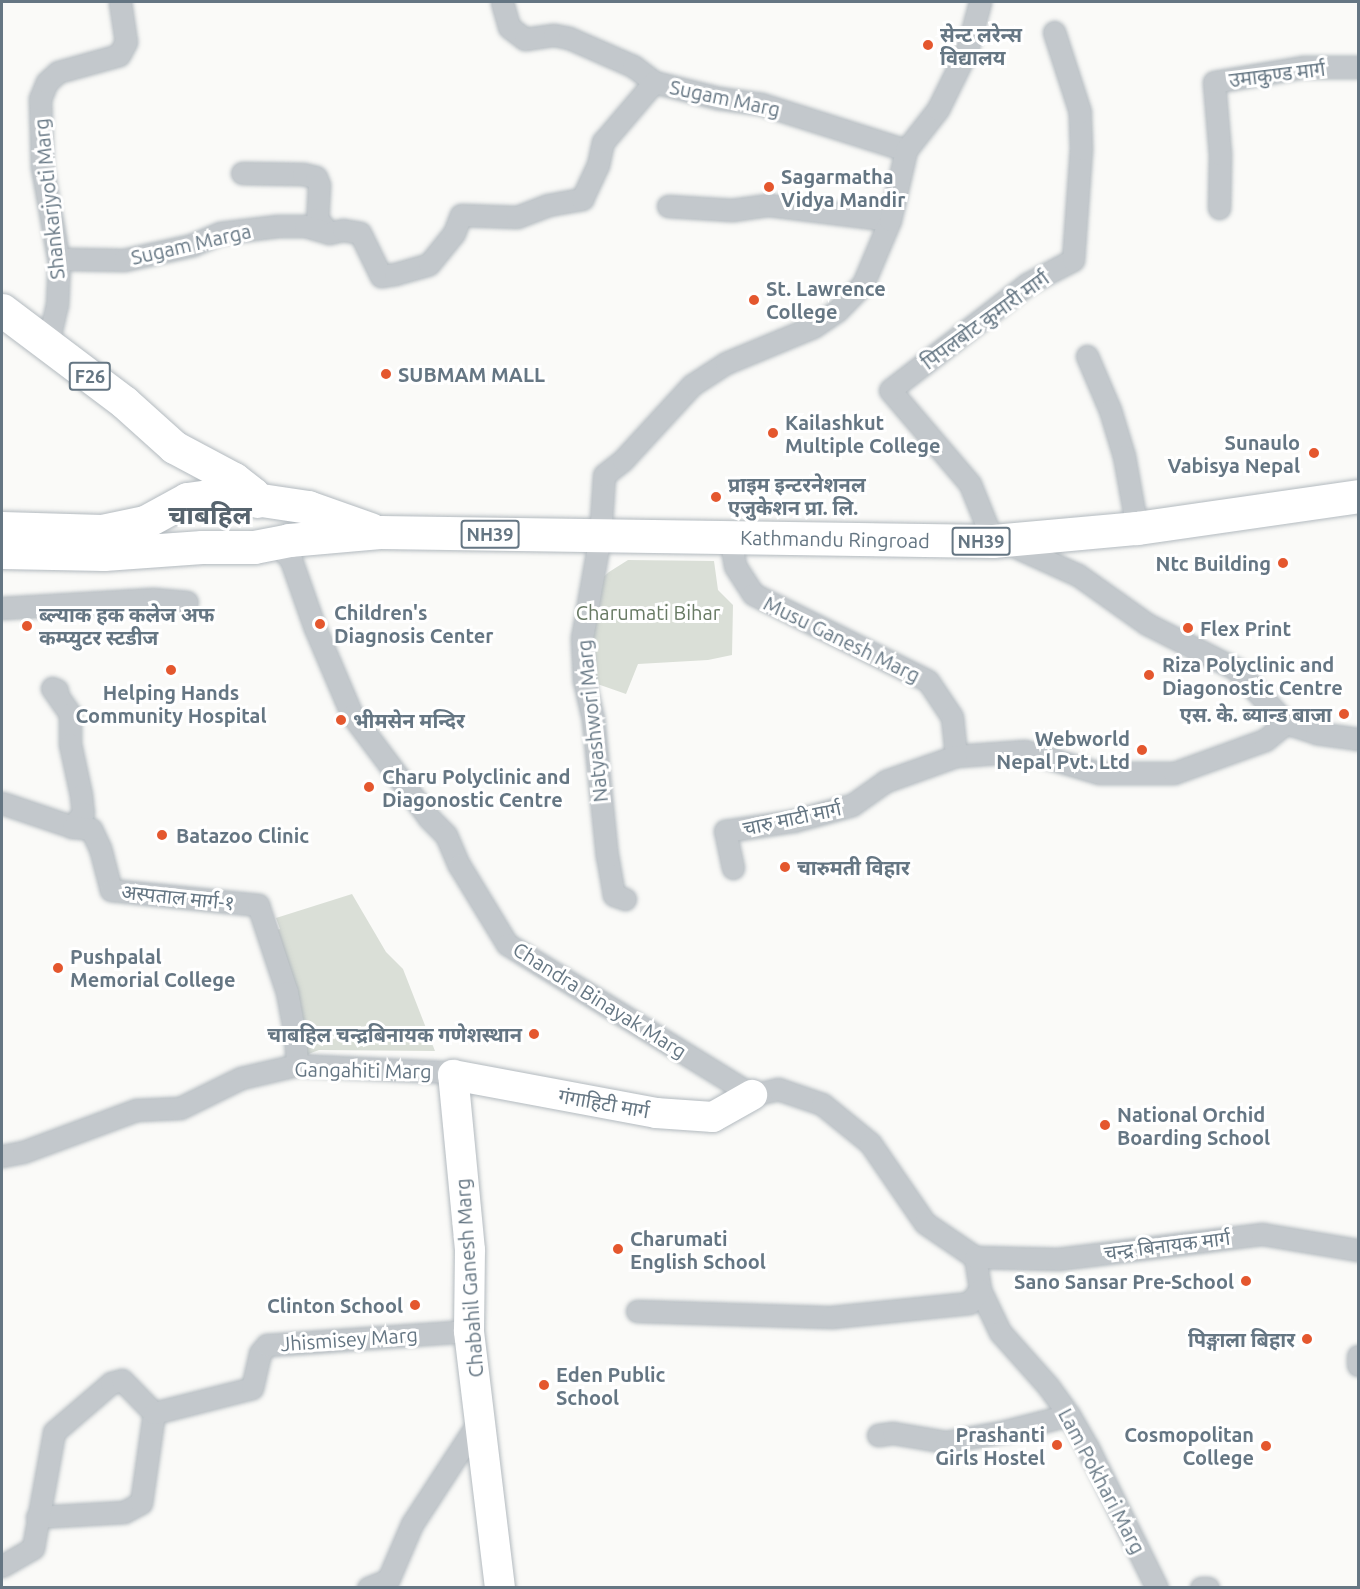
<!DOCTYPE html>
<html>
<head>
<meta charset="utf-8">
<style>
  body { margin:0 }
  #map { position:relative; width:1360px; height:1589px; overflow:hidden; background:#fafaf8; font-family:Ubuntu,"Noto Sans Devanagari",sans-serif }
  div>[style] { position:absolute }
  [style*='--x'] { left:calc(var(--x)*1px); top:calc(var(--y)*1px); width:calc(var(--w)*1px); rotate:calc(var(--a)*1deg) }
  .green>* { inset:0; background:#dadfd7 }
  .roads { filter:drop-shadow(0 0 2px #b3babf) drop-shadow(0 0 2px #b3babf) }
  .street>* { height:21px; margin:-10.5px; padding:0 10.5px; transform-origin:10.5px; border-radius:10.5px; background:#c3c8cc }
  .secondary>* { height:30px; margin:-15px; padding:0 15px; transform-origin:15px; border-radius:15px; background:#fff }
  .primary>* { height:33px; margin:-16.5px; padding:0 16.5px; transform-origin:16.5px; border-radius:16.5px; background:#fff }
  .highway>* { height:33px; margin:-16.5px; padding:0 16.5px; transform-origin:16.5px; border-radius:16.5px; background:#fff }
  .dots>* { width:16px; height:16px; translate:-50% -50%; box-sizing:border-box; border:3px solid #fff; border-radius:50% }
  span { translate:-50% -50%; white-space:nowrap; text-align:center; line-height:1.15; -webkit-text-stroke:6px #fff; paint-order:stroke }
  .shield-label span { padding:2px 4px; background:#fff; border:2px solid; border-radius:4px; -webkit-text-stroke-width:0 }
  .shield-label { font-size:18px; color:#657683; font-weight:700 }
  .poi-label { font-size:20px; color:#657683; font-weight:700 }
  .left { translate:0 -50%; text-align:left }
  .right { translate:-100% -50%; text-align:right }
  .street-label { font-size:20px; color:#657683 }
  .park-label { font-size:20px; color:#687a64 }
  .district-label { font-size:26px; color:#57646e; font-weight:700 }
  .frame { position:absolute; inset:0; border:3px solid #657683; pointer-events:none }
</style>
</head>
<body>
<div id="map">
  <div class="green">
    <i style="clip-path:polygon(628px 560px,714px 561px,718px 590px,733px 605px,732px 655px,708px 660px,638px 664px,626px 694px,586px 680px,599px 581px,609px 572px)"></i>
    <i style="clip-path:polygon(352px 894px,386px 952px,403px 969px,435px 1051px,319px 1050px,303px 1056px,274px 931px,280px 929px,276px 918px)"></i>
  </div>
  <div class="roads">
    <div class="street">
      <i style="--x:502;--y:2;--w:26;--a:74"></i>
      <i style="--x:509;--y:27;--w:20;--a:37"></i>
      <i style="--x:525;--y:39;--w:29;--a:-8"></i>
      <i style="--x:554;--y:35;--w:15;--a:11"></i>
      <i style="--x:569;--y:38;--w:70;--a:23.6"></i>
      <i style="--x:633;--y:66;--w:26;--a:37"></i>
      <i style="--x:654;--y:82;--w:66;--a:14"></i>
      <i style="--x:718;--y:98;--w:43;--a:7.9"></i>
      <i style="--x:761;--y:104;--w:152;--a:17.6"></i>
      <i style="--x:242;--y:173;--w:61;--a:0.9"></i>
      <i style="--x:303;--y:174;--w:13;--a:13"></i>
      <i style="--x:316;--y:177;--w:9;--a:69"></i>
      <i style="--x:319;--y:185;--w:34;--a:93"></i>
      <i style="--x:317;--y:219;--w:18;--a:49"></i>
      <i style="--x:668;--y:206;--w:64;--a:3.6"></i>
      <i style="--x:732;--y:210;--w:37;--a:-8"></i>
      <i style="--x:769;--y:205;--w:122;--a:7.1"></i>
      <i style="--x:1219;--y:208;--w:54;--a:-88.9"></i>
      <i style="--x:1220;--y:154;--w:72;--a:-94.8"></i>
      <i style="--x:1214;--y:82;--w:90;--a:-9.6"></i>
      <i style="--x:1303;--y:67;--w:55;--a:0"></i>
      <i style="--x:59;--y:262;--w:10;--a:-17"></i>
      <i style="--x:69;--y:259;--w:55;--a:1"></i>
      <i style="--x:124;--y:260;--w:70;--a:-12.4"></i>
      <i style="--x:192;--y:245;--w:30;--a:-23"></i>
      <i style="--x:220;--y:233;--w:58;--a:-6.9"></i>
      <i style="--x:278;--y:226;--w:27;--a:0"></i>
      <i style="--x:305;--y:226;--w:25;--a:16"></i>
      <i style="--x:329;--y:233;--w:14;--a:-12"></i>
      <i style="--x:343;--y:230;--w:17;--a:10"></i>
      <i style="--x:360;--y:233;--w:48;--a:64"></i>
      <i style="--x:381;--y:276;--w:14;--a:-8"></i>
      <i style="--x:395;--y:274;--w:35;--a:-16"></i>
      <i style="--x:429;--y:264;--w:40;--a:-51"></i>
      <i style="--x:454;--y:233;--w:19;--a:-69"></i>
      <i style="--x:461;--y:215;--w:56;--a:2"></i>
      <i style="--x:517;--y:217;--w:33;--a:-21"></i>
      <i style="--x:548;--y:205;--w:35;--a:-10"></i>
      <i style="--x:582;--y:199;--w:38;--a:-65"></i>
      <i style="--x:598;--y:165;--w:24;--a:-78"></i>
      <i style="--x:603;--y:142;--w:79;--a:-49.6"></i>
      <i style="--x:48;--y:343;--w:39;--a:-77"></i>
      <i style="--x:57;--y:305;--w:43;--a:-87.3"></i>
      <i style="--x:59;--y:262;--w:97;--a:-100.1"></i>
      <i style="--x:42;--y:167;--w:68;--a:-91.7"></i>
      <i style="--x:40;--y:99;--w:18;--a:-68"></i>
      <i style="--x:47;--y:82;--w:15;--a:-42"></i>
      <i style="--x:58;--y:72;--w:63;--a:-15.6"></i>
      <i style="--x:119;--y:55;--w:15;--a:-62"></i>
      <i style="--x:126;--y:42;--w:40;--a:-98.5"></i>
      <i style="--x:1087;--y:356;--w:59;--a:66.9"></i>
      <i style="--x:1110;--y:410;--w:48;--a:73.1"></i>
      <i style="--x:1124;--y:456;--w:73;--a:79.8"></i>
      <i style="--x:730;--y:537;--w:29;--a:80"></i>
      <i style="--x:735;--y:566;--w:33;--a:57"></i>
      <i style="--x:753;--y:594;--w:195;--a:26.4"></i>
      <i style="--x:928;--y:681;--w:43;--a:56.3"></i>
      <i style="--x:952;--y:717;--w:39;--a:84"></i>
      <i style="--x:956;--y:756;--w:69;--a:-4.1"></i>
      <i style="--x:1025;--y:751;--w:77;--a:16.6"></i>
      <i style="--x:1099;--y:773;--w:75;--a:0"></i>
      <i style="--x:1174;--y:773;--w:97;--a:-19.9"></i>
      <i style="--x:1265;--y:740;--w:27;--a:-39"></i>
      <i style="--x:993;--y:541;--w:61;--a:-112"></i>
      <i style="--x:970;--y:484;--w:123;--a:-130.4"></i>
      <i style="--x:890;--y:390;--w:173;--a:-37.7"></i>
      <i style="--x:1027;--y:284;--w:52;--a:-27.6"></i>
      <i style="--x:1073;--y:260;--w:111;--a:-85.9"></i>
      <i style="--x:1081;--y:149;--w:37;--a:-92"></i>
      <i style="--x:1080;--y:112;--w:84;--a:-108"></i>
      <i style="--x:275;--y:542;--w:24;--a:48"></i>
      <i style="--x:291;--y:560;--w:72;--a:70.6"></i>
      <i style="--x:315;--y:628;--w:95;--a:67"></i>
      <i style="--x:352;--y:715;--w:129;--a:53.2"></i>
      <i style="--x:429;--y:818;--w:24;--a:45"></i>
      <i style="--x:446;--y:835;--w:33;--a:67"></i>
      <i style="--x:459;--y:865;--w:92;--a:58.7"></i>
      <i style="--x:507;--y:944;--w:288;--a:31.6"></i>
      <i style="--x:752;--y:1095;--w:27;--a:-13"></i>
      <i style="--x:778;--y:1089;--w:46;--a:18.8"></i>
      <i style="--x:822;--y:1104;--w:62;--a:39.1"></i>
      <i style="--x:870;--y:1143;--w:97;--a:55.5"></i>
      <i style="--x:925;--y:1223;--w:60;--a:34.2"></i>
      <i style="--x:975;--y:1257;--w:33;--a:81"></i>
      <i style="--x:980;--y:1290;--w:47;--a:64.5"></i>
      <i style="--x:1000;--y:1332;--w:72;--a:48.4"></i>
      <i style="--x:1048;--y:1386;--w:36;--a:54"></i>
      <i style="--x:1069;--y:1415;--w:38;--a:60"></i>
      <i style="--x:1088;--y:1448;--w:156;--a:63.8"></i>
      <i style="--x:1007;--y:543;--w:78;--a:24.3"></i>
      <i style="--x:1078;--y:575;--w:85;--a:35.4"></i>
      <i style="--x:1147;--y:624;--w:100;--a:26.8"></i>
      <i style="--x:1236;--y:669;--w:74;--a:47.2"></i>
      <i style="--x:1286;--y:723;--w:32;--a:18"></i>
      <i style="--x:1316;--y:733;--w:42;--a:8.1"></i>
      <i style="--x:2;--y:608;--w:151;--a:-3.4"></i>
      <i style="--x:153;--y:599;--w:34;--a:5"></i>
      <i style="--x:57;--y:690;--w:5;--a:-158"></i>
      <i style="--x:52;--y:688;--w:32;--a:55"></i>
      <i style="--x:70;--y:714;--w:30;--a:90"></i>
      <i style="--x:70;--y:744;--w:52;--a:77.8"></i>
      <i style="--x:81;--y:795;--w:18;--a:84"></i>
      <i style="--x:83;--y:813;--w:18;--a:128"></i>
      <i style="--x:2;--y:803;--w:75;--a:18.7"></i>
      <i style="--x:73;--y:827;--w:18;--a:6"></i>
      <i style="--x:91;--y:829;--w:21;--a:65"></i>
      <i style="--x:100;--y:848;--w:43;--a:75.3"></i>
      <i style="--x:111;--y:890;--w:148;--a:5.8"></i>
      <i style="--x:258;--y:905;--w:92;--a:71.6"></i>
      <i style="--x:287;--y:992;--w:44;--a:79.5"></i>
      <i style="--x:295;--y:1035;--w:30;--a:86"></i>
      <i style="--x:733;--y:868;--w:38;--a:-102"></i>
      <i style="--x:725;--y:831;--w:69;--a:-8.4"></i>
      <i style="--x:793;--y:821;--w:61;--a:-15.2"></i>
      <i style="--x:852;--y:805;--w:42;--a:-35.2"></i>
      <i style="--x:886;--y:781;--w:74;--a:-19.7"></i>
      <i style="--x:625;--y:899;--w:12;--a:-160"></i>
      <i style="--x:614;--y:895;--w:39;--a:-100"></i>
      <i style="--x:607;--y:857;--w:139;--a:-95.8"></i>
      <i style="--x:593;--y:719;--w:39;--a:-103"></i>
      <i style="--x:584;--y:681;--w:43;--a:-92.7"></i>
      <i style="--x:582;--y:638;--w:104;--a:-80"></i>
      <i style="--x:600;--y:536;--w:61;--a:-86.2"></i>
      <i style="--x:604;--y:475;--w:24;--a:-38"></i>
      <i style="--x:623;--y:460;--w:102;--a:-47.4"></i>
      <i style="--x:692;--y:385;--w:40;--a:-32.9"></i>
      <i style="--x:726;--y:363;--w:94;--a:-22.5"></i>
      <i style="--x:813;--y:327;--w:29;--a:-34"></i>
      <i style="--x:837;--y:311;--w:37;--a:-46"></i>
      <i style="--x:863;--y:284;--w:69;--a:-67.1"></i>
      <i style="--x:890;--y:220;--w:72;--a:-77.1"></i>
      <i style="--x:906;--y:150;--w:52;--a:-52"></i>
      <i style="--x:938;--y:109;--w:66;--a:-63.8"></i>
      <i style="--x:967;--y:50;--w:50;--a:-74.8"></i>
      <i style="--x:2;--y:1156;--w:21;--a:-11"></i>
      <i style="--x:23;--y:1152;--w:121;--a:-20.4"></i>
      <i style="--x:136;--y:1110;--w:44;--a:-2.6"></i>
      <i style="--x:180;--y:1108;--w:68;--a:-26.2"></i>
      <i style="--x:241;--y:1078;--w:57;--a:-13.1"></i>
      <i style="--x:297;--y:1065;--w:146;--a:2.7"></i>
      <i style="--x:443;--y:1072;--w:10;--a:17"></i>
      <i style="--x:975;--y:1257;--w:83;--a:1.4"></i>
      <i style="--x:1058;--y:1259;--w:206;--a:-7"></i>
      <i style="--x:1262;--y:1234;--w:97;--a:9.5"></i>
      <i style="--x:637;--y:1311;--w:195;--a:1.8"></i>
      <i style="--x:832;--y:1317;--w:138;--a:-5.8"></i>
      <i style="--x:969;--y:1303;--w:17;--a:-50"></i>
      <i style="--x:1358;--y:1356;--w:9;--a:90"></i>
      <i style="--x:878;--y:1435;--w:15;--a:-8"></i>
      <i style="--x:893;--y:1433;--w:54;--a:9.6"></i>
      <i style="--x:946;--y:1442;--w:61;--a:-10.4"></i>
      <i style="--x:1006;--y:1431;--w:65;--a:-14.3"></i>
      <i style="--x:37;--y:1517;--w:87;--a:-3.3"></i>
      <i style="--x:124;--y:1512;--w:19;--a:-28"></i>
      <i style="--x:141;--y:1503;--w:91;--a:-81.8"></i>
      <i style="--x:2;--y:1566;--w:36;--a:-30"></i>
      <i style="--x:33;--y:1548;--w:118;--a:-79.7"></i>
      <i style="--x:54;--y:1432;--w:75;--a:-40.7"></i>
      <i style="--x:111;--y:1383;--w:11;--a:-15"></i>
      <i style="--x:122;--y:1380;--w:46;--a:45.9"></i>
      <i style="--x:154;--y:1413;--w:101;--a:-14.3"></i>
      <i style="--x:252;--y:1388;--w:36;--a:-77"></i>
      <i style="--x:260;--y:1353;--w:11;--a:-49"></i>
      <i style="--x:267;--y:1345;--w:202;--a:-4"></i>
      <i style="--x:368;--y:1588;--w:22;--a:-22"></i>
      <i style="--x:388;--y:1580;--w:61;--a:-66.8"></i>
      <i style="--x:412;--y:1524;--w:126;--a:-56.9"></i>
      <i style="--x:1201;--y:1588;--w:7;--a:0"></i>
    </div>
    <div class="secondary">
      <i style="--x:500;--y:1588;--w:259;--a:-96.9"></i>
      <i style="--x:469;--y:1331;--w:81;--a:-89.3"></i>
      <i style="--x:470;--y:1250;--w:176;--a:-95.5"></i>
      <i style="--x:453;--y:1075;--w:207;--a:10.6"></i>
      <i style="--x:656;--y:1113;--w:57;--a:4"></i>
      <i style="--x:713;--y:1117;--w:45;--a:-29.4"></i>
    </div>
    <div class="primary">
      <i style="--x:2;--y:310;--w:153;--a:37"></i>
      <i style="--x:124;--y:402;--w:67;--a:42"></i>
      <i style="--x:174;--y:447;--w:68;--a:28.1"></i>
      <i style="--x:234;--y:479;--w:24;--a:38"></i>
      <i style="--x:253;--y:494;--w:8;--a:60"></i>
    </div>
    <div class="highway">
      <i style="--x:2;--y:528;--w:100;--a:1.7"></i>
      <i style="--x:102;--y:531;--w:44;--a:-11.8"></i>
      <i style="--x:145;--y:522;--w:48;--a:-28.7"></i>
      <i style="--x:187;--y:499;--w:34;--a:-8"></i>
      <i style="--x:221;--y:494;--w:88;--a:8.5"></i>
      <i style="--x:308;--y:507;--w:66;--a:19.5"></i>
      <i style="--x:2;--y:552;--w:102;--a:1.1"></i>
      <i style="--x:104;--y:554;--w:98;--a:-4.1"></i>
      <i style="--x:202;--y:547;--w:52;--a:0"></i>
      <i style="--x:254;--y:547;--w:36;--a:-11"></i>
      <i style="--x:289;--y:540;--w:91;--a:-5"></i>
      <i style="--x:380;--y:532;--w:613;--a:0.84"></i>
      <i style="--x:993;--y:541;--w:145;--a:-5.2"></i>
      <i style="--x:1137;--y:528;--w:223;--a:-8.2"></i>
    </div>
  </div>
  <div class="dots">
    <i style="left:928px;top:45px;background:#e4572e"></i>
    <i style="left:769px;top:187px;background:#e4572e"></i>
    <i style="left:754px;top:300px;background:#e4572e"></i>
    <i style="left:386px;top:374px;background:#e4572e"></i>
    <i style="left:773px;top:433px;background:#e4572e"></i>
    <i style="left:1314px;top:453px;background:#e4572e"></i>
    <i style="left:716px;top:497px;background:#e4572e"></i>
    <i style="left:1283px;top:563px;background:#e4572e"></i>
    <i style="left:320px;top:624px;background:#e4572e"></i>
    <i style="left:27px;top:626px;background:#e4572e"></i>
    <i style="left:1188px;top:628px;background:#e4572e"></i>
    <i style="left:171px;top:670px;background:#e4572e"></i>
    <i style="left:1149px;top:675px;background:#e4572e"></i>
    <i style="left:1344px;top:714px;background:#e4572e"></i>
    <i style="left:341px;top:720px;background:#e4572e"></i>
    <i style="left:1142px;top:750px;background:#e4572e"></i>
    <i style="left:369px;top:787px;background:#e4572e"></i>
    <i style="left:162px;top:835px;background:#e4572e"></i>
    <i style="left:785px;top:867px;background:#e4572e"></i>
    <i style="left:58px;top:968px;background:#e4572e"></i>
    <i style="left:534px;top:1034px;background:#e4572e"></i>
    <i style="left:1105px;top:1125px;background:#e4572e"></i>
    <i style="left:618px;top:1249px;background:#e4572e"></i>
    <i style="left:1246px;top:1281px;background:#e4572e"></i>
    <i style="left:415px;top:1305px;background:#e4572e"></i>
    <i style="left:1307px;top:1339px;background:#e4572e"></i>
    <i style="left:544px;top:1385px;background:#e4572e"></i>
    <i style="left:1057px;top:1445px;background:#e4572e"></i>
    <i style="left:1266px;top:1446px;background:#e4572e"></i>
  </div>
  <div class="shield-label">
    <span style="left:90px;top:376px">F26</span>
    <span style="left:490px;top:534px">NH39</span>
    <span style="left:981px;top:541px">NH39</span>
  </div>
  <div class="poi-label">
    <span class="left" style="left:940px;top:46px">सेन्ट लरेन्स<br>विद्यालय</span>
    <span class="left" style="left:781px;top:188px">Sagarmatha<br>Vidya Mandir</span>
    <span class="left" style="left:766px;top:300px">St. Lawrence<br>College</span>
    <span class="left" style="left:398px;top:374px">SUBMAM MALL</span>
    <span class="left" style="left:785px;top:434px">Kailashkut<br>Multiple College</span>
    <span class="right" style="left:1300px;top:454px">Sunaulo<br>Vabisya Nepal</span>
    <span class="left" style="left:728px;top:496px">प्राइम इन्टरनेशनल<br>एजुकेशन प्रा. लि.</span>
    <span class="right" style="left:1271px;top:563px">Ntc Building</span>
    <span class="left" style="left:334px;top:624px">Children's<br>Diagnosis Center</span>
    <span class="left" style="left:39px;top:626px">ब्ल्याक हक कलेज अफ<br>कम्प्युटर स्टडीज</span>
    <span class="left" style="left:1200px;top:628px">Flex Print</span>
    <span class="left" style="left:1162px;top:676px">Riza Polyclinic and<br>Diagonostic Centre</span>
    <span style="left:171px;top:704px">Helping Hands<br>Community Hospital</span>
    <span class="right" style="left:1332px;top:714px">एस. के. ब्यान्ड बाजा</span>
    <span class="left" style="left:353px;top:720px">भीमसेन मन्दिर</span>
    <span class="right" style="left:1130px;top:750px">Webworld<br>Nepal Pvt. Ltd</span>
    <span class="left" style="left:382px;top:788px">Charu Polyclinic and<br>Diagonostic Centre</span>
    <span class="left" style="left:176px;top:835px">Batazoo Clinic</span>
    <span class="left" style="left:797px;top:867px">चारुमती विहार</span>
    <span class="left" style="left:70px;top:968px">Pushpalal<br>Memorial College</span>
    <span class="right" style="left:522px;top:1034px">चाबहिल चन्द्रबिनायक गणेशस्थान</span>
    <span class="left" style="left:1117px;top:1126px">National Orchid<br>Boarding School</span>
    <span class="left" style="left:630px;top:1250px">Charumati<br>English School</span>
    <span class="right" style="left:1234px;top:1281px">Sano Sansar Pre-School</span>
    <span class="right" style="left:403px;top:1305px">Clinton School</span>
    <span class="right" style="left:1295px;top:1339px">पिङ्गाला बिहार</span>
    <span class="left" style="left:556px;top:1386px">Eden Public<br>School</span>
    <span class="right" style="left:1045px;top:1446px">Prashanti<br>Girls Hostel</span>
    <span class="right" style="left:1254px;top:1446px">Cosmopolitan<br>College</span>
  </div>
  <div class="street-label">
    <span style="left:1277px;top:74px;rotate:-7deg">उमाकुण्ड मार्ग</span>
    <span style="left:725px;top:98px;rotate:12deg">Sugam Marg</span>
    <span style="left:49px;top:199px;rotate:-96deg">Shankarjyoti Marg</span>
    <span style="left:191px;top:244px;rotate:-13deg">Sugam Marga</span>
    <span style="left:985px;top:320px;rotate:-36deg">पिपलबोट कुमारी मार्ग</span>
    <span style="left:835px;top:539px;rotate:1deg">Kathmandu Ringroad</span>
    <span style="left:842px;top:639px;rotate:26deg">Musu Ganesh Marg</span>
    <span style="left:592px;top:721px;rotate:-96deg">Natyashwori Marg</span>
    <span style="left:792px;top:818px;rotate:-12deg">चारु माटी मार्ग</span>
    <span style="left:178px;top:897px;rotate:6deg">अस्पताल मार्ग-१</span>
    <span style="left:600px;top:1000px;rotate:32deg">Chandra Binayak Marg</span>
    <span style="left:363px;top:1070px;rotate:1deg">Gangahiti Marg</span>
    <span style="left:604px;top:1103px;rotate:10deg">गंगाहिटी मार्ग</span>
    <span style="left:1167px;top:1245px;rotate:-7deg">चन्द्र बिनायक मार्ग</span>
    <span style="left:469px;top:1278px;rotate:-94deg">Chabahil Ganesh Marg</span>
    <span style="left:349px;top:1339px;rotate:-4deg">Jhismisey Marg</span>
    <span style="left:1102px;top:1481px;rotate:62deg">Lam Pokhari Marg</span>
  </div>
  <div class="park-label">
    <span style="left:648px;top:612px">Charumati Bihar</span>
  </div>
  <div class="district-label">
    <span style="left:210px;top:515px">चाबहिल</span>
  </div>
  <div class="frame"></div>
</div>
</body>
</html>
